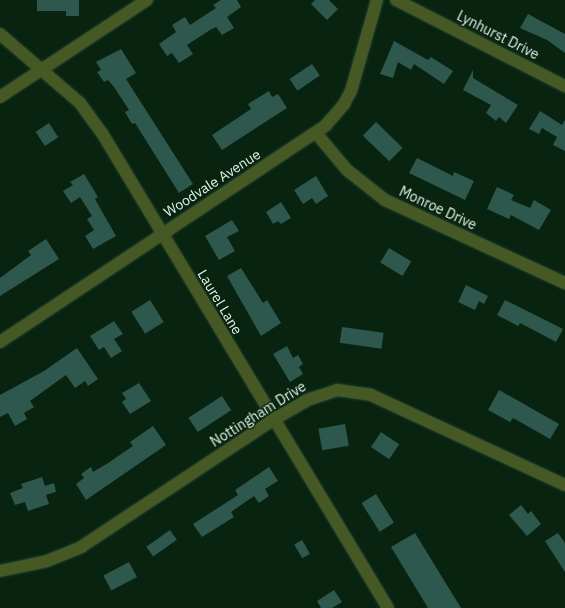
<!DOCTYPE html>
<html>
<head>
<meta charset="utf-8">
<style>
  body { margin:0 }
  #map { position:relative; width:565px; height:608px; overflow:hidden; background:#082411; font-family:"IBM Plex Sans",sans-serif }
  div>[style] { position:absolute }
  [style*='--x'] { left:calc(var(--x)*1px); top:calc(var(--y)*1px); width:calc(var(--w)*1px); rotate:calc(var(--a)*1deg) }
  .building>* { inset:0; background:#2e574d; transform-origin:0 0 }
  .roads { filter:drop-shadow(0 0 1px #27412f) drop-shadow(0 0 1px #27412f) }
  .minor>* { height:12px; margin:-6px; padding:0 6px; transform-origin:6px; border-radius:6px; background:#465924 }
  span { translate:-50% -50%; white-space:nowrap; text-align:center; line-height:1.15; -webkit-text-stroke:3px #082411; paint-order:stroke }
  .street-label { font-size:14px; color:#e3f4e7 }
</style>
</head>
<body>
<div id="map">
  <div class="building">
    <i style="clip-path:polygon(37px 0,79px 0,79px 16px,66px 16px,66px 11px,37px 11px)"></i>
    <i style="clip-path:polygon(221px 0,237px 0,241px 7px,227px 17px,234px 28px,222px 35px,216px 27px,210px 30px,187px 45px,193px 54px,179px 63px,172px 53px,167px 56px,159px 44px,176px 32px,172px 25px,185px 17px,190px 25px,216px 8px,213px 5px)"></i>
    <i style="clip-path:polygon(315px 0,329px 0,338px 9px,327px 20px,311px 4px)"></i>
    <i style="clip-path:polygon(528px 14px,565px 34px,565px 53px,547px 40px,520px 28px)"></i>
    <i style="clip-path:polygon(394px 41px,428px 60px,431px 57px,453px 71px,444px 84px,414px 64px,411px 70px,398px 62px,393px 78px,380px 74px)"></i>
    <i style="clip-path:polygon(121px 49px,136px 73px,126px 79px,193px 184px,179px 193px,135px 123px,132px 124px,125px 112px,129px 110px,114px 87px,108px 80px,104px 82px,97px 72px,101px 70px,96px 62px)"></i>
    <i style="left:312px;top:64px;width:14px;height:27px;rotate:56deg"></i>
    <i style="clip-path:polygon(473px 70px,473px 78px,518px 105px,506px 123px,499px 117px,496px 121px,486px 113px,491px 105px,463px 90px)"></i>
    <i style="clip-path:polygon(269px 91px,272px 97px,278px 94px,287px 108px,222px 150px,212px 135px,251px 109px,248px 104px)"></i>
    <i style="clip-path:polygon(540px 111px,562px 125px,565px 120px,565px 151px,553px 145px,557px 137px,542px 128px,539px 134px,529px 129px)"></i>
    <i style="left:376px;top:122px;width:37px;height:19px;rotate:44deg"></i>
    <i style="left:49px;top:123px;width:17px;height:16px;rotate:57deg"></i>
    <i style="clip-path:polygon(417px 158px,453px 176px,454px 172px,474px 181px,465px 200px,409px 173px)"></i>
    <i style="clip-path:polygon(84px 174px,98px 197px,95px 199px,116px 236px,93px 249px,85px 236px,94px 230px,87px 219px,92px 216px,80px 197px,71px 203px,63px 191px,73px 185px,70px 182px)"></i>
    <i style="clip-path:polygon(316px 176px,328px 196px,316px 204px,312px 198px,303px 204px,294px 190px)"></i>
    <i style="clip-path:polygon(497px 187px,514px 195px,511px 200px,530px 208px,534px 200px,551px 210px,539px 230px,511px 215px,509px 219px,487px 209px)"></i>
    <i style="clip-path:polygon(281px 202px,291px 218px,281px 224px,278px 221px,273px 224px,266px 212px)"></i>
    <i style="clip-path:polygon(232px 220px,239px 231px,227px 237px,235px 251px,219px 260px,205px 236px)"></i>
    <i style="clip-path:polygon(46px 239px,59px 259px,0 296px,0 278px,31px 255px,28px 251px)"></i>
    <i style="left:389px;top:248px;width:26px;height:17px;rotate:31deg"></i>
    <i style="clip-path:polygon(241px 268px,263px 303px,267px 300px,281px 323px,261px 336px,227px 276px)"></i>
    <i style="clip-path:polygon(466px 285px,488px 296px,484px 304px,479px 301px,475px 310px,458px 302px)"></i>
    <i style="left:150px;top:300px;width:26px;height:22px;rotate:58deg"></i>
    <i style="clip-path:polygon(505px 300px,563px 329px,556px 342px,520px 323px,518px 326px,497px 315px)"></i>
    <i style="clip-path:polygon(114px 321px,123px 334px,114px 339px,122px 351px,111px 358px,104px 347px,99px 350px,90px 336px)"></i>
    <i style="left:342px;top:327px;width:42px;height:16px;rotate:8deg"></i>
    <i style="clip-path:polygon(287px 346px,293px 358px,298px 355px,303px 364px,299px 367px,303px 374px,290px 382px,273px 354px)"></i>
    <i style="clip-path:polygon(77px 348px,98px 379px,88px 386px,85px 381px,75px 388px,66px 375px,30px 401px,34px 407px,24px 413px,27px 419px,15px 426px,8px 413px,0 417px,0 395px,44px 371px)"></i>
    <i style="clip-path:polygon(139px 383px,151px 401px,130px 414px,122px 402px,126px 399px,122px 393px)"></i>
    <i style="clip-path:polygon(499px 390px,559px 424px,550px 439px,513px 418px,510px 422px,488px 410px)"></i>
    <i style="left:222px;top:396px;width:17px;height:40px;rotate:57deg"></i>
    <i style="left:345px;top:424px;width:22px;height:27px;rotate:80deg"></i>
    <i style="clip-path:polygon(153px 426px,166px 445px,86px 500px,76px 484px,84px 478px,81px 474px,91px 467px,93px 472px,108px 463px,133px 446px,130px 442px)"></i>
    <i style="left:381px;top:432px;width:22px;height:18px;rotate:34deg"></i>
    <i style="clip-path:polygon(269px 467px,278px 481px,265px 489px,269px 496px,259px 503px,254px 496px,231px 512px,234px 517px,202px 537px,193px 524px,238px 495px,235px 490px)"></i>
    <i style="clip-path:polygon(42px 477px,45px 486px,54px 483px,56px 492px,46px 495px,49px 504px,28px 511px,25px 502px,15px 505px,10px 493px,23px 488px,21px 484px)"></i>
    <i style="left:376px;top:494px;width:34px;height:17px;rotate:58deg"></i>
    <i style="clip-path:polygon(521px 505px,528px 514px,531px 511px,541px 524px,527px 536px,509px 515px)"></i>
    <i style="left:170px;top:530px;width:12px;height:29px;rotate:55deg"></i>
    <i style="clip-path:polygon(415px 533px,461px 608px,428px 608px,391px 547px)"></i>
    <i style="clip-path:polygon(558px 533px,565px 543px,565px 572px,545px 541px)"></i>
    <i style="left:302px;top:540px;width:16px;height:9px;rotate:60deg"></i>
    <i style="left:129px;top:562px;width:17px;height:29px;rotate:62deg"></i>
    <i style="clip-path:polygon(334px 590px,342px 602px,332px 608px,321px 608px,317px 601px)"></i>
  </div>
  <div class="roads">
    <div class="minor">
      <i style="--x:396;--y:0;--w:190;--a:27"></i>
      <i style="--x:0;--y:34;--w:106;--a:40.8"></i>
      <i style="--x:80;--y:103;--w:37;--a:54"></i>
      <i style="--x:102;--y:133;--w:554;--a:58.95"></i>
      <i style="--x:0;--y:97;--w:176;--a:-33.4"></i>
      <i style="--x:316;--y:133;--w:48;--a:50"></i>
      <i style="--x:347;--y:170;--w:48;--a:38.3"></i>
      <i style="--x:385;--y:200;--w:198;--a:24.8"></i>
      <i style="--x:0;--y:342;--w:392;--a:-33.6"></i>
      <i style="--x:326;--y:125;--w:28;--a:-49"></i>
      <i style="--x:344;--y:104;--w:15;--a:-62"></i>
      <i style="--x:351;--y:91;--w:95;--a:-74.1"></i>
      <i style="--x:0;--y:571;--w:48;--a:-12"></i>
      <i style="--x:47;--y:561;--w:37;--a:-22"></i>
      <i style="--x:81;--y:547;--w:230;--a:-33.5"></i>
      <i style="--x:273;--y:420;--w:39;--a:-30"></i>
      <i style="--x:307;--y:400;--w:32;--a:-18"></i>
      <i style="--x:337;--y:390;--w:34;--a:8"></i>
      <i style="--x:371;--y:395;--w:214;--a:24.9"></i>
    </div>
  </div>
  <div class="street-label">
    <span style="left:498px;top:35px;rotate:27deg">Lynhurst Drive</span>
    <span style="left:212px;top:183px;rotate:-33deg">Woodvale Avenue</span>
    <span style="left:438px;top:208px;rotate:25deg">Monroe Drive</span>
    <span style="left:220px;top:302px;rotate:59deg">Laurel Lane</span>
    <span style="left:258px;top:414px;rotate:-32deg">Nottingham Drive</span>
  </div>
</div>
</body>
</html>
